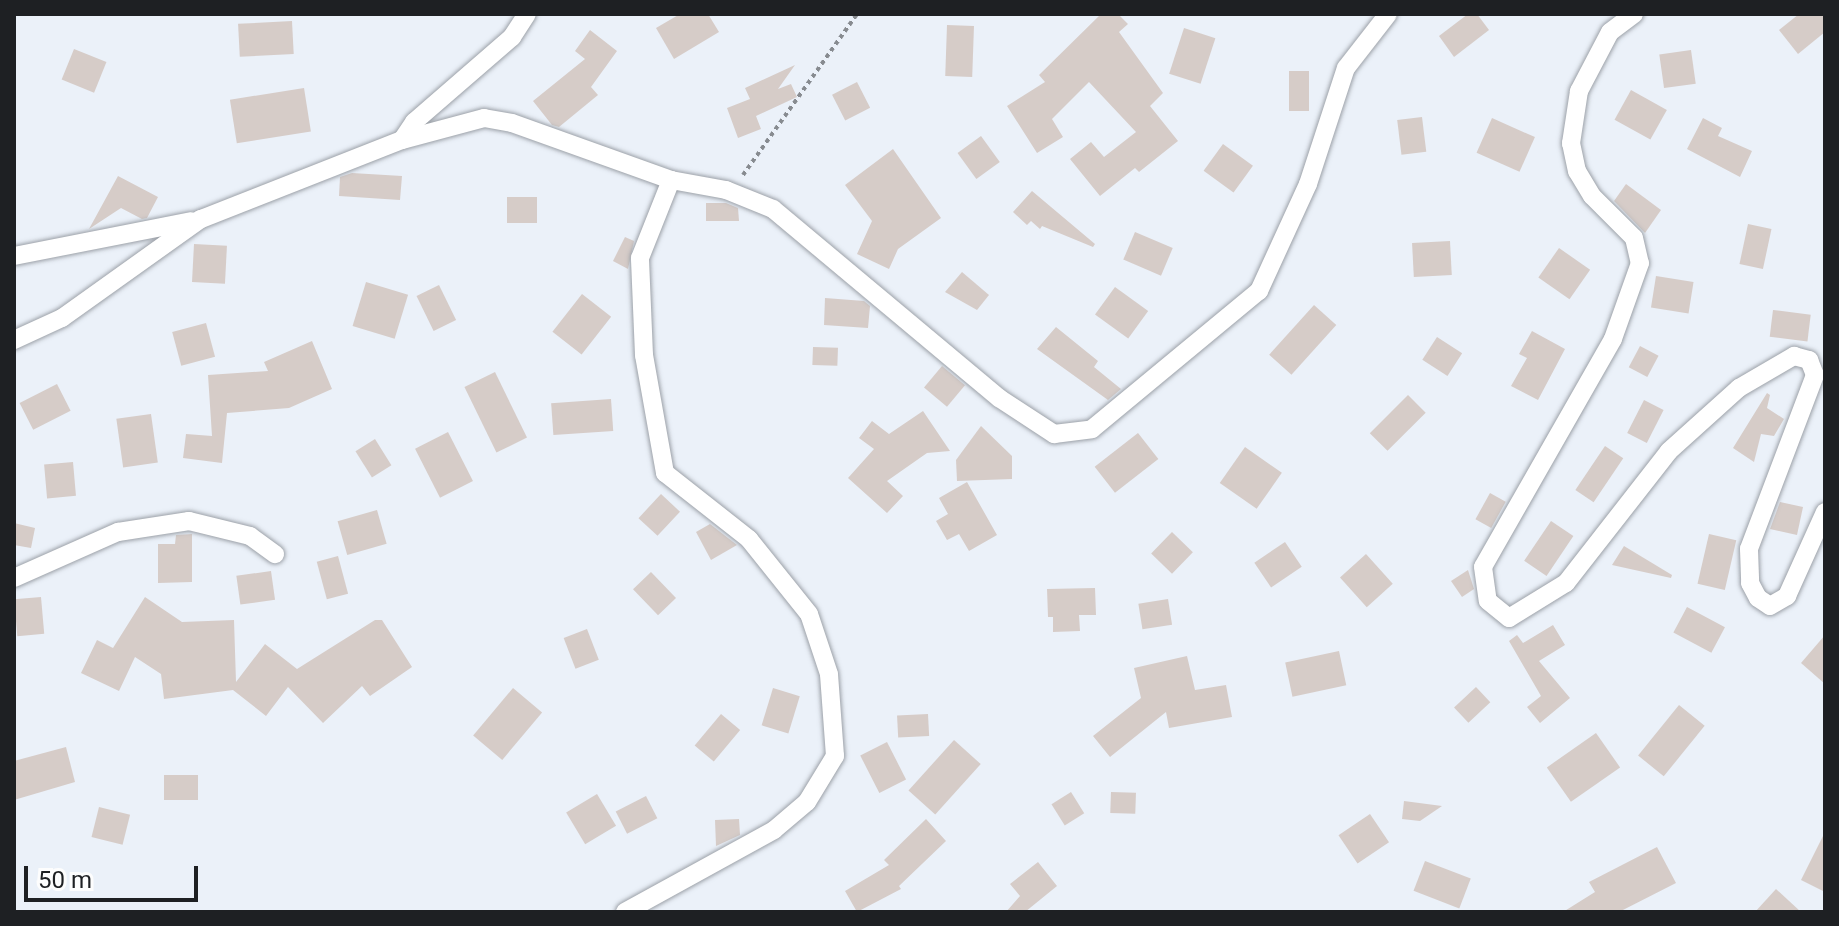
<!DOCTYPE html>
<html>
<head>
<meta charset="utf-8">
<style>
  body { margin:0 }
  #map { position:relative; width:1839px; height:926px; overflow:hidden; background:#ebf1f9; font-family:Roboto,sans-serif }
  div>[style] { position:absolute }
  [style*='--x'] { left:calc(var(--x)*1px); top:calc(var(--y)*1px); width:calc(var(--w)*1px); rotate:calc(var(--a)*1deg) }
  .building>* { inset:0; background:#d6ccc8; transform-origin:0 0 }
  .path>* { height:4px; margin-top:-2px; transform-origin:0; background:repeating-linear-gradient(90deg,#878b90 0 4px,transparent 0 8px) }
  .roads { filter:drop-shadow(0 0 2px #9ca1a8) drop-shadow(0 0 2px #9ca1a8) }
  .street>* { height:18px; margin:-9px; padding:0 9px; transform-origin:9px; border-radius:9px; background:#fff }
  span { translate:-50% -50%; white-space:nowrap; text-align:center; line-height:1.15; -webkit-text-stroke:7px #fdfdfd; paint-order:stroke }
  .frame { position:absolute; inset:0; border:16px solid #1e2023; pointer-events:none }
  .scale { position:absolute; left:24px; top:866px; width:174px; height:36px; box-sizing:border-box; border:4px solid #1e2023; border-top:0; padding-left:10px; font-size:24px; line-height:28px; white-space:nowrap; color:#1e2023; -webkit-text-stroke:6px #fdfdfd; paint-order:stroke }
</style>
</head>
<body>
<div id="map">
  <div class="building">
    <i style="clip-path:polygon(680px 14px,708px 14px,719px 32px,674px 59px,656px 28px)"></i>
    <i style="clip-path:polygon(1101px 14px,1118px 14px,1128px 24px,1119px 32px,1163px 93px,1150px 106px,1178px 141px,1139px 172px,1135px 168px,1100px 196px,1070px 159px,1091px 142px,1104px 157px,1136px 132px,1089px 82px,1052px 119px,1063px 137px,1037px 153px,1007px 106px,1045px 82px,1039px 75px)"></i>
    <i style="clip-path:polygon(1468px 14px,1477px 14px,1489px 30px,1454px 57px,1439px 36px)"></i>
    <i style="clip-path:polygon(1799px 14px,1825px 14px,1825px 32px,1798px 54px,1779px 30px)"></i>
    <i style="left:292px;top:21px;width:33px;height:54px;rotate:87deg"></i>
    <i style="left:947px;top:25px;width:27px;height:51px;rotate:2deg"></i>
    <i style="left:1184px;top:28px;width:33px;height:48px;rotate:18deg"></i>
    <i style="clip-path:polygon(590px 30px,617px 51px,591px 87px,598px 95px,559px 127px,552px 125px,533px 101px,585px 59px,575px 51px)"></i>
    <i style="left:74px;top:49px;width:35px;height:33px;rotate:22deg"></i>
    <i style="left:1691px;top:50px;width:34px;height:32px;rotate:82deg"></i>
    <i style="clip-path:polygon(795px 65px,778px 89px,791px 84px,797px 97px,756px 116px,761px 129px,738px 138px,727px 108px,750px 99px,745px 88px)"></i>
    <i style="left:1289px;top:71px;width:20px;height:40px"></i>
    <i style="left:857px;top:82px;width:29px;height:28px;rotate:63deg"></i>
    <i style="left:304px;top:88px;width:44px;height:75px;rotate:81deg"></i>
    <i style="left:1631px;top:90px;width:41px;height:34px;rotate:29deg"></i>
    <i style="left:1422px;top:117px;width:35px;height:25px;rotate:83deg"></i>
    <i style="left:1492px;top:118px;width:47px;height:38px;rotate:24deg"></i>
    <i style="clip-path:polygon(1703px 118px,1722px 128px,1718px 136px,1752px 151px,1740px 177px,1687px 149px)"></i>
    <i style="left:981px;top:136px;width:32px;height:29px;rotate:54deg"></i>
    <i style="left:1223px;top:144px;width:37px;height:33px;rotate:36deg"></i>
    <i style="clip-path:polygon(893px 149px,941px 218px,898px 249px,889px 269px,857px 254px,872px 221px,845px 185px)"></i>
    <i style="clip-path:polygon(352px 173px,402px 176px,400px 200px,339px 196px,340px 177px)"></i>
    <i style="clip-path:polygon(118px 176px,158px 197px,147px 218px,142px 219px,121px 208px,89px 229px)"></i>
    <i style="clip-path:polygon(1626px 184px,1661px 210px,1645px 233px,1614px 201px)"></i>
    <i style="clip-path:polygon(1032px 191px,1095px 244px,1093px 247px,1042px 226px,1040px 229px,1031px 221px,1027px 225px,1013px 212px)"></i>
    <i style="left:507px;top:197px;width:30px;height:26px"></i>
    <i style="clip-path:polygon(706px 203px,726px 203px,738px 208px,739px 221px,706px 221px)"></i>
    <i style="left:1748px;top:224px;width:24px;height:41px;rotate:12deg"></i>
    <i style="left:1135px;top:232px;width:41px;height:30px;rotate:23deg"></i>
    <i style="clip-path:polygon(625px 237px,634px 241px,628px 269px,613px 261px)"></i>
    <i style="left:1450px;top:241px;width:34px;height:38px;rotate:87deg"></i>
    <i style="left:194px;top:244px;width:33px;height:38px;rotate:3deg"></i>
    <i style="left:1559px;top:248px;width:38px;height:36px;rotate:35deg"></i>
    <i style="clip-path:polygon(962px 272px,989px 295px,977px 310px,945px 292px)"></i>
    <i style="left:1656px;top:276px;width:38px;height:32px;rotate:9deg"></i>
    <i style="left:366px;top:282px;width:44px;height:46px;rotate:17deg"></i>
    <i style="left:439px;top:285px;width:39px;height:25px;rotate:64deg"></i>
    <i style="left:1115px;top:287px;width:41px;height:34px;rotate:36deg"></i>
    <i style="left:582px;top:294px;width:37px;height:48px;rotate:38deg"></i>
    <i style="clip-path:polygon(825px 298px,864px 301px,870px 306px,868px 328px,824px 325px)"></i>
    <i style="left:1314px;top:305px;width:30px;height:67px;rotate:42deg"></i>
    <i style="left:1773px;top:310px;width:38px;height:27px;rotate:7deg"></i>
    <i style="left:206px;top:323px;width:35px;height:35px;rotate:75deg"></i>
    <i style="clip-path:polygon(1056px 327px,1098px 361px,1094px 367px,1121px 389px,1108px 400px,1037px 349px)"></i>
    <i style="clip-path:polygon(1532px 331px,1565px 349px,1538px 400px,1511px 386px,1527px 358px,1519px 354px)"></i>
    <i style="left:1437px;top:337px;width:30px;height:27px;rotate:33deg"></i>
    <i style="clip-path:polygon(312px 341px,332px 389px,289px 408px,227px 413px,222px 463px,183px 458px,186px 434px,212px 436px,208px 375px,268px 371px,264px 362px)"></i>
    <i style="left:1640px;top:346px;width:21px;height:24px;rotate:28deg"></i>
    <i style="left:813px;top:347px;width:25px;height:18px;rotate:2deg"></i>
    <i style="left:942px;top:366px;width:30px;height:28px;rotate:40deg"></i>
    <i style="left:495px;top:372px;width:73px;height:34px;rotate:64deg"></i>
    <i style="left:57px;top:384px;width:30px;height:42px;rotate:63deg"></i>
    <i style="clip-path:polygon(1767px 393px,1770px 395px,1767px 408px,1784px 419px,1774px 436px,1761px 434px,1754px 462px,1733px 448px)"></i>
    <i style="left:1408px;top:395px;width:25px;height:54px;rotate:45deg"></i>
    <i style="left:611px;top:399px;width:32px;height:60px;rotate:86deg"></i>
    <i style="left:1644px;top:400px;width:22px;height:37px;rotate:27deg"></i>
    <i style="clip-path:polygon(923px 411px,950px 451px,927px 453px,887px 481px,903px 496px,887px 513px,848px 478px,874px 449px,859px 438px,872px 421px,889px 434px)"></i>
    <i style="left:151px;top:414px;width:49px;height:35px;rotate:82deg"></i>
    <i style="clip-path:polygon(981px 426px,1012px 456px,1012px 479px,957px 481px,956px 460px)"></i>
    <i style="left:448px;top:432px;width:55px;height:37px;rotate:63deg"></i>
    <i style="left:1138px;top:433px;width:33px;height:55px;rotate:52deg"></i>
    <i style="left:375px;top:439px;width:31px;height:23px;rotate:58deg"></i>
    <i style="left:1605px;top:446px;width:22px;height:53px;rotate:34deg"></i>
    <i style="left:1245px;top:447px;width:45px;height:44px;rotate:35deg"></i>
    <i style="left:73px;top:462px;width:34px;height:29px;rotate:85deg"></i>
    <i style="clip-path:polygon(967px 482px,997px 535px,969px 551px,959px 534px,947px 540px,936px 521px,948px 514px,939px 498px)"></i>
    <i style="left:1490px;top:493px;width:18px;height:30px;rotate:29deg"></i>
    <i style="left:661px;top:494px;width:26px;height:33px;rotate:43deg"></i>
    <i style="clip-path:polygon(1780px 502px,1803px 507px,1797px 535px,1770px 529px)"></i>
    <i style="left:377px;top:510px;width:35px;height:41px;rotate:74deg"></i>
    <i style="left:1551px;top:521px;width:27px;height:48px;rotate:34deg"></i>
    <i style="clip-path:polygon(14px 523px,35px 528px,31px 548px,14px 545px)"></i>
    <i style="clip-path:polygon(710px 524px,737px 545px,711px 560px,696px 532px)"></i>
    <i style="left:1172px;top:532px;width:29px;height:30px;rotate:44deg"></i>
    <i style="clip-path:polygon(192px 534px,192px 582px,158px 583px,158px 544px,175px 544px,176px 535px)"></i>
    <i style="left:1709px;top:534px;width:28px;height:51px;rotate:13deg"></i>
    <i style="left:1285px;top:542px;width:30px;height:37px;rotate:56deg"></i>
    <i style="clip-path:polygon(1624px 546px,1672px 575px,1671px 578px,1612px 565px)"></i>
    <i style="left:1366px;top:554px;width:40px;height:35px;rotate:48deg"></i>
    <i style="left:338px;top:556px;width:39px;height:22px;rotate:75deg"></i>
    <i style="clip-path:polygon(1468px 570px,1474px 589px,1462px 597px,1451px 581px)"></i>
    <i style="left:271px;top:571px;width:29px;height:35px;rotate:82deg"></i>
    <i style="left:651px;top:572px;width:36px;height:25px;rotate:46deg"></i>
    <i style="clip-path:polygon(1095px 588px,1096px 615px,1079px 615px,1080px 631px,1053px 632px,1053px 617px,1048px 617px,1047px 589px)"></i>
    <i style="left:41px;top:597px;width:37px;height:27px;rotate:85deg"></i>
    <i style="clip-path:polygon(145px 597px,182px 622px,234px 620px,236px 682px,265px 644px,297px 669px,375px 620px,382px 620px,412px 667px,370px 696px,362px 686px,323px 723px,288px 687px,266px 716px,233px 690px,164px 699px,161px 674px,135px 657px,119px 691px,81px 673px,97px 640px,113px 648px)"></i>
    <i style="left:1168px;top:599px;width:26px;height:30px;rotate:81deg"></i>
    <i style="left:1687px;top:607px;width:43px;height:29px;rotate:28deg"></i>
    <i style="clip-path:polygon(1553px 625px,1565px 645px,1539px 661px,1570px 698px,1540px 723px,1527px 707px,1541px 696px,1509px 641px,1517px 635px,1523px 643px)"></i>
    <i style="left:587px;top:629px;width:33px;height:25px;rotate:69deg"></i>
    <i style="clip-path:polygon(1825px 635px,1825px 684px,1801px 663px)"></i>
    <i style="left:1339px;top:651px;width:35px;height:55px;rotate:78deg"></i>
    <i style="clip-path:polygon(1187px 656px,1195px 690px,1226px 685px,1232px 717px,1169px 728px,1166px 712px,1110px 757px,1093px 736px,1141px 698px,1134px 668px)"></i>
    <i style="left:1476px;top:687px;width:21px;height:30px;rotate:47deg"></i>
    <i style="left:513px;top:688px;width:38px;height:62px;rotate:40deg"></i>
    <i style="left:773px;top:688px;width:28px;height:39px;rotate:17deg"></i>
    <i style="left:1679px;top:705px;width:33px;height:65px;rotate:39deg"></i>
    <i style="left:721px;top:714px;width:25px;height:41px;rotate:40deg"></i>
    <i style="left:928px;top:714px;width:22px;height:31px;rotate:87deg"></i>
    <i style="left:1596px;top:733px;width:42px;height:60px;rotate:55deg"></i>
    <i style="left:954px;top:740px;width:36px;height:68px;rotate:42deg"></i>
    <i style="left:887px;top:742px;width:42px;height:30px;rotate:63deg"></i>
    <i style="clip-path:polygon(66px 747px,75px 782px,14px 800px,14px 761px)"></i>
    <i style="left:164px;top:775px;width:34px;height:25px"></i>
    <i style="left:1071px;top:792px;width:25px;height:23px;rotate:58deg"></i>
    <i style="left:1111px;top:792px;width:25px;height:21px;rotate:2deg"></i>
    <i style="left:597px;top:794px;width:37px;height:36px;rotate:59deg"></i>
    <i style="left:646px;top:796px;width:25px;height:34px;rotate:63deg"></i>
    <i style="clip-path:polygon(1404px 801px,1442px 806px,1420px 821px,1402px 819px)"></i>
    <i style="left:99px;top:807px;width:32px;height:31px;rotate:14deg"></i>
    <i style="left:1370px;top:814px;width:34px;height:38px;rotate:56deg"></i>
    <i style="clip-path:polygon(739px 819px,740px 835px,716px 846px,715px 820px)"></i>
    <i style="clip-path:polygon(926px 819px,946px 841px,899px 886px,901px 889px,857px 912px,845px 891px,889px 865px,884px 860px)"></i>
    <i style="clip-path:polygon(1825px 832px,1825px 892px,1801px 880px)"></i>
    <i style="clip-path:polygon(1657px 847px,1676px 883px,1619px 912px,1563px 912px,1595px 892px,1589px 882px)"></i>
    <i style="left:1425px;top:861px;width:49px;height:32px;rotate:21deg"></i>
    <i style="clip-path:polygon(1038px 862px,1057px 886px,1025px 912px,1006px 912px,1020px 896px,1010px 884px)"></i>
    <i style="clip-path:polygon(1776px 889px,1801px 912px,1755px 912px)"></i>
  </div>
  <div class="path">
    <i style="--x:743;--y:175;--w:197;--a:-54.7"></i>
  </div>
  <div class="roads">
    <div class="street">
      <i style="--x:1634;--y:14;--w:30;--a:143"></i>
      <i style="--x:1610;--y:32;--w:67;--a:117.7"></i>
      <i style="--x:1579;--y:91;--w:53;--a:98.7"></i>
      <i style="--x:1571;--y:143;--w:29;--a:78"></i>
      <i style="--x:1577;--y:171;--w:29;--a:59"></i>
      <i style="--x:1592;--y:196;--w:59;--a:45"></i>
      <i style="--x:1634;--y:238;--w:26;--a:77"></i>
      <i style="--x:1640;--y:263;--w:81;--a:109.6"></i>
      <i style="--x:1613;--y:339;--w:262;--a:119.7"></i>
      <i style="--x:1483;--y:567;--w:34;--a:82"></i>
      <i style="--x:1488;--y:601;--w:27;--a:39"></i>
      <i style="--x:1509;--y:618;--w:67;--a:-31.6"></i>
      <i style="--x:1566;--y:583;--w:167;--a:-52"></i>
      <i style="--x:1669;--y:451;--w:94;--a:-42"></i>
      <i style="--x:1739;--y:388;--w:64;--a:-30.2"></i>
      <i style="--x:1794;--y:356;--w:16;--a:15"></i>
      <i style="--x:1809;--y:360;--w:16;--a:68"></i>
      <i style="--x:1815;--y:375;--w:186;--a:110.8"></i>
      <i style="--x:1749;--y:549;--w:34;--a:88"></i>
      <i style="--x:1750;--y:583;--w:17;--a:62"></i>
      <i style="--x:1758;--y:598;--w:14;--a:34"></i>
      <i style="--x:1770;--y:606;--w:20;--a:-30"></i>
      <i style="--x:1787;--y:596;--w:92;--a:-65.7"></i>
      <i style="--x:402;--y:140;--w:22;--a:-56"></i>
      <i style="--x:414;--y:122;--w:130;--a:-40.9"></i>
      <i style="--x:512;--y:37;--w:27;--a:-57"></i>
      <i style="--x:14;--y:256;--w:181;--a:-11.1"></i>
      <i style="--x:14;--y:340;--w:53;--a:-24.6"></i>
      <i style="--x:62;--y:318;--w:171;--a:-35.5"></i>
      <i style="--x:201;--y:219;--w:216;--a:-21.5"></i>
      <i style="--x:402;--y:140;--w:85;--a:-15"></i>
      <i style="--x:484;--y:118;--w:28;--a:10"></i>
      <i style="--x:512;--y:123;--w:169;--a:19.7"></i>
      <i style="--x:671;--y:180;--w:56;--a:10.3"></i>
      <i style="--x:726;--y:190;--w:51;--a:22"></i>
      <i style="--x:773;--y:209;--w:295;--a:39.9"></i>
      <i style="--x:999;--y:398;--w:66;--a:33.2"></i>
      <i style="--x:1054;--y:434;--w:38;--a:-7"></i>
      <i style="--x:1092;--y:429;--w:217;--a:-39.6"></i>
      <i style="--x:1259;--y:291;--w:118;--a:-65.4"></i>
      <i style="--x:1308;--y:184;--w:122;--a:-71.9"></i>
      <i style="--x:1346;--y:68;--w:68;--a:-52.1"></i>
      <i style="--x:14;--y:578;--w:114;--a:-23.9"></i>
      <i style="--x:118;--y:532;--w:72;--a:-8.8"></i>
      <i style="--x:189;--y:521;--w:63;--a:13.8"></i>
      <i style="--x:250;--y:536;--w:31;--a:36"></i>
      <i style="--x:625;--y:912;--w:170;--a:-28.8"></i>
      <i style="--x:774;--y:830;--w:43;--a:-40.3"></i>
      <i style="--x:807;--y:802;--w:54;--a:-58.7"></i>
      <i style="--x:835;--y:756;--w:82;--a:-94.2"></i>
      <i style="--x:829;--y:674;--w:63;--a:-108.4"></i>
      <i style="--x:809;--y:614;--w:96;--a:-128.7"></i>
      <i style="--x:749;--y:539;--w:107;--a:-141.8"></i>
      <i style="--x:665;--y:473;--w:120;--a:-100.1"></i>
      <i style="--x:644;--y:355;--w:97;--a:-92.4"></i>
      <i style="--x:640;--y:258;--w:84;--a:-68.3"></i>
    </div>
  </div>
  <div class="frame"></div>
  <div class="scale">50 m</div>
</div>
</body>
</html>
